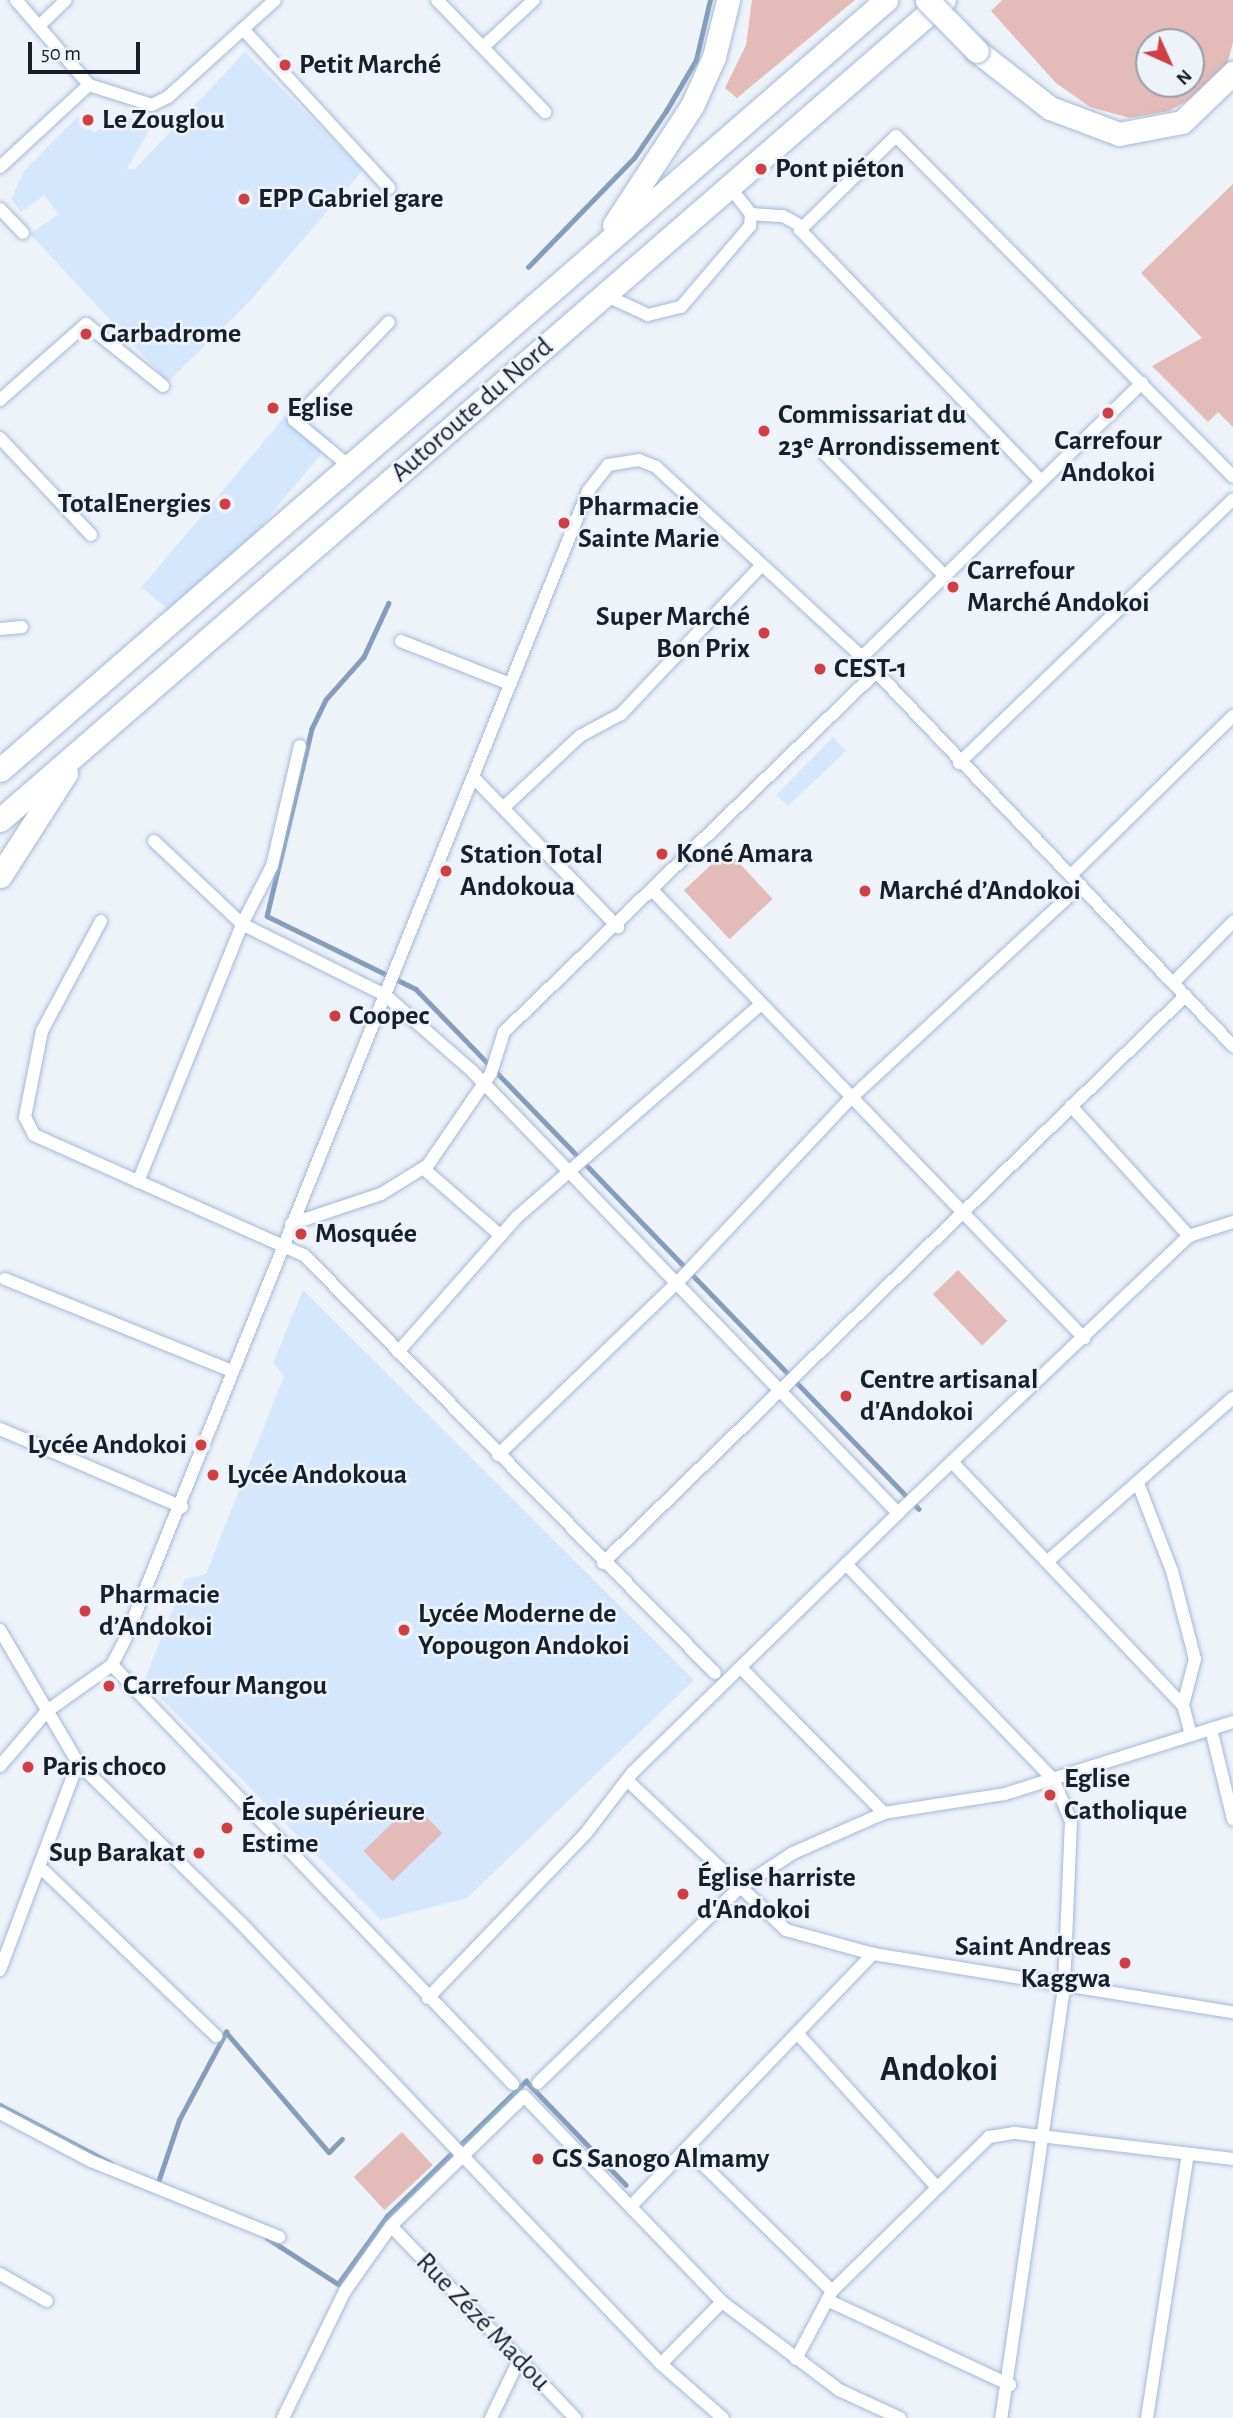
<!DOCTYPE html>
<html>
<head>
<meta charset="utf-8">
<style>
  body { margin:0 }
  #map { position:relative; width:1233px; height:2418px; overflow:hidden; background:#eef2f9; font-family:"Alegreya Sans",sans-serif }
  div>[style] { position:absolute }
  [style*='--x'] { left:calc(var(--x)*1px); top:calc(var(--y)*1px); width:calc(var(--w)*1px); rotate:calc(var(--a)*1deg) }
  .built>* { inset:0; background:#d5e7fd; transform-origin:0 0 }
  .green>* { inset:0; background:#e3bbb8; transform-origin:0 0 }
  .stream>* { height:4.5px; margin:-2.25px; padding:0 2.25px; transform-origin:2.25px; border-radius:2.25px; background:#859dba }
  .roads { filter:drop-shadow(0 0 2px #a2b9d7) drop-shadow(0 0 2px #a2b9d7) }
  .street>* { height:12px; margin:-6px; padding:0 6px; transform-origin:6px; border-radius:6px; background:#fff }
  .highway>* { height:23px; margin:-11.5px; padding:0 11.5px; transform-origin:11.5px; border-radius:11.5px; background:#fff }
  .bridges { filter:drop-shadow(0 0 2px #a2b9d7) drop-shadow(0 0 2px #a2b9d7) }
  .highway-bridge>* { height:23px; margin:-11.5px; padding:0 11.5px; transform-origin:11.5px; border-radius:11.5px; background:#fff }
  .dots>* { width:19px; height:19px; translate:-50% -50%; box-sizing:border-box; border:4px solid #eef2f9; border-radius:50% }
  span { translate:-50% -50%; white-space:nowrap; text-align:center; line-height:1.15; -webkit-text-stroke:5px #eef2f9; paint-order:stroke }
  .poi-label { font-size:28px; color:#171f2b; font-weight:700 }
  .left { translate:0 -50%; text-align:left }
  .right { translate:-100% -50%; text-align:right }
  .street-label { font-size:28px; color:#171f2b }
  .district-label { font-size:35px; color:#171f2b; font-weight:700 }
  .north { position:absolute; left:1135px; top:28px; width:70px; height:70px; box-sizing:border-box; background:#eef2f9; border:2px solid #989ea7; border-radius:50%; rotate:135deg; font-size:19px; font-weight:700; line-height:28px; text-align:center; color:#171f2b }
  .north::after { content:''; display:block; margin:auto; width:24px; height:32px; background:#ce3e43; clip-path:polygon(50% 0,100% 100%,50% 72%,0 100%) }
  .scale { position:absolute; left:28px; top:42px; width:112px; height:32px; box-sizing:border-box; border:4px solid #171f2b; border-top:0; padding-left:9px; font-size:21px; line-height:24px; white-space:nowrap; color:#171f2b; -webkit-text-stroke:5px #eef2f9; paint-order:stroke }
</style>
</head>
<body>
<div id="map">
  <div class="built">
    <i style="clip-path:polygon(245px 52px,363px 170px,249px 302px,168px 382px,30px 234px,59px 214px,44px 195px,21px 212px,11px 199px,24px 171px,78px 116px,94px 133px,123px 114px,151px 127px,127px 169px,135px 169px)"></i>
    <i style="left:292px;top:408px;width:52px;height:234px;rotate:40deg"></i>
    <i style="clip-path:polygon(833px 737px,846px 751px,788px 806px,776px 795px)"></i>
    <i style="clip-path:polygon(303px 1290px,694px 1680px,467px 1898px,381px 1920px,144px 1681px,185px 1579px,206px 1574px,284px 1376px,273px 1363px)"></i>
  </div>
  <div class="green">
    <i style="clip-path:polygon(752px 0,855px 0,737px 98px,725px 88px,746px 45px)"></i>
    <i style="clip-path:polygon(evenodd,1002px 0,1233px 0,1233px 42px,1227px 65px,1206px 90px,1169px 111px,1130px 118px,1090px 107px,1056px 83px,991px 11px,1002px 0,1149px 42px,1191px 42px,1191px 84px,1149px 84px,1149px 42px)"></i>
    <i style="clip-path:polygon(1233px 184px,1233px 427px,1218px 412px,1208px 422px,1152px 366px,1202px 338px,1141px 273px)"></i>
    <i style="left:727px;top:850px;width:67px;height:59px;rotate:47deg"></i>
    <i style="left:958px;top:1270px;width:71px;height:35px;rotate:46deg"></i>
    <i style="left:413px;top:1803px;width:42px;height:69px;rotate:46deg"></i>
    <i style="left:402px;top:2132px;width:45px;height:66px;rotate:47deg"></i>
  </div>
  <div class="stream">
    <i style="--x:528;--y:267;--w:152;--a:-45.8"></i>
    <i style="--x:634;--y:158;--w:57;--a:-55.8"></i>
    <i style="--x:666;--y:111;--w:59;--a:-59.5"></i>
    <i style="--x:696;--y:60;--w:62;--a:-76.9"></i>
    <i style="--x:389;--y:603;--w:60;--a:114.8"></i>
    <i style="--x:364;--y:657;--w:57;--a:131.5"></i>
    <i style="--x:326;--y:700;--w:32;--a:116"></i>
    <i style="--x:312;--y:729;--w:192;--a:103.5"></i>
    <i style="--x:267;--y:916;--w:166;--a:26.1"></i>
    <i style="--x:416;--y:989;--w:723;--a:45.95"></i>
    <i style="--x:0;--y:2105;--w:125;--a:27.6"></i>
    <i style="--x:157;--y:2185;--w:69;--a:-71.3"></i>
    <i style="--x:179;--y:2120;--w:100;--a:-61.9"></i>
    <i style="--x:226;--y:2032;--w:158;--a:49.4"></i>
    <i style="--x:329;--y:2152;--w:18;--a:-45"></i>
    <i style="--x:267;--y:2238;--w:85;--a:32.9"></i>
    <i style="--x:338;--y:2284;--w:84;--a:-54.2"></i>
    <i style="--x:387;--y:2216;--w:194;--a:-44.2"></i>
    <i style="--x:526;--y:2081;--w:144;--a:46.1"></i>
  </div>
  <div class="roads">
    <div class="street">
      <i style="--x:16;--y:0;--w:112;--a:49.3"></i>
      <i style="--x:89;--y:85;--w:66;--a:17.6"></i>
      <i style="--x:152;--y:105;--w:18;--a:-27"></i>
      <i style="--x:168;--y:97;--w:144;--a:-42.2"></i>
      <i style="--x:437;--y:0;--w:156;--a:46"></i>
      <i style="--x:39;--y:26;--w:37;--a:-44"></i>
      <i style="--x:243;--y:29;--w:216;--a:47.4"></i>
      <i style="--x:483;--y:47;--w:69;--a:-42.7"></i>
      <i style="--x:0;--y:167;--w:121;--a:-42.7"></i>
      <i style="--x:0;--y:209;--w:33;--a:46"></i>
      <i style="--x:751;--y:214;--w:32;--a:4"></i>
      <i style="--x:783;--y:216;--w:21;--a:29"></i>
      <i style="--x:605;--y:295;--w:47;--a:24.9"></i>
      <i style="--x:648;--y:315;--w:34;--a:-14"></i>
      <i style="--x:681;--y:307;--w:106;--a:-49.6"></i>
      <i style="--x:750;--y:226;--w:12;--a:-85"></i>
      <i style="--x:751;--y:214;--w:34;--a:-128"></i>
      <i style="--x:0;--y:400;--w:115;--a:-41.5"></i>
      <i style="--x:86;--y:324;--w:99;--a:38.8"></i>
      <i style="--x:0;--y:438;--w:133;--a:46.8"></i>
      <i style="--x:825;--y:454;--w:171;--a:45.5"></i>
      <i style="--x:349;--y:466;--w:72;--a:-140.1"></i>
      <i style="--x:294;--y:420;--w:136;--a:-45.9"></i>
      <i style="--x:1041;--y:481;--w:348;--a:-133.8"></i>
      <i style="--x:800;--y:230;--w:134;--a:-44.4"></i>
      <i style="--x:896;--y:136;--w:479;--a:45.3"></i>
      <i style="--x:0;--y:629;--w:22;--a:-5"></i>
      <i style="--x:401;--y:641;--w:117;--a:21.5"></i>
      <i style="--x:862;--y:657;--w:392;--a:-44.4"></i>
      <i style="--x:959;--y:763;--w:380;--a:-43.9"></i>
      <i style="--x:473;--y:777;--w:209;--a:46"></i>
      <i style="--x:503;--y:808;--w:105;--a:-43.1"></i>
      <i style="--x:580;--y:736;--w:47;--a:-28.2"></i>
      <i style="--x:621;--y:714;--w:204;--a:-46.6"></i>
      <i style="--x:154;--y:841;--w:121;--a:43.3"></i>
      <i style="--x:242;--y:924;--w:160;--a:26.4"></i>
      <i style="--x:385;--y:995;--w:116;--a:41.1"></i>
      <i style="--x:472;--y:1071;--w:614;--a:46.06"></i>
      <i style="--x:1071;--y:875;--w:227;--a:-44.5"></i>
      <i style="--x:654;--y:892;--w:620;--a:46.05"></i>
      <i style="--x:101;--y:921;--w:125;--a:118.2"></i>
      <i style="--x:42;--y:1031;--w:88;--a:101.2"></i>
      <i style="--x:25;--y:1117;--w:20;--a:63"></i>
      <i style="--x:34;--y:1135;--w:295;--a:24"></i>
      <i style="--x:304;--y:1255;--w:586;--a:45.48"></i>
      <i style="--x:1173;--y:983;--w:86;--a:-45.5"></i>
      <i style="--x:1071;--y:1106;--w:176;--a:47.8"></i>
      <i style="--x:424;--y:1169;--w:101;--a:41"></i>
      <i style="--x:138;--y:1182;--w:278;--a:-68"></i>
      <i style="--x:242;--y:924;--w:65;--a:-62.7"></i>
      <i style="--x:272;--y:866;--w:123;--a:-76.9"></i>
      <i style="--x:291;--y:1224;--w:95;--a:-18.4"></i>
      <i style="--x:381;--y:1194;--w:55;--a:-31.7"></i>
      <i style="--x:428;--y:1165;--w:112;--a:-55.6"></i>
      <i style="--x:491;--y:1073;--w:43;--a:-72.4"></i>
      <i style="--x:504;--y:1032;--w:518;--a:-44.06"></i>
      <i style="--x:5;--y:1279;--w:245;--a:22.1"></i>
      <i style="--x:398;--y:1352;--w:180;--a:-48.6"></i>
      <i style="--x:517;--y:1217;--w:324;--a:-41.1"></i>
      <i style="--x:0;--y:1429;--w:198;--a:23.2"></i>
      <i style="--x:498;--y:1455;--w:248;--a:-43.9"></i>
      <i style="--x:677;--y:1283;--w:251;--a:-46.8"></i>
      <i style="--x:849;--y:1100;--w:316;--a:-42.8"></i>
      <i style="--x:953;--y:1463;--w:334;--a:46.5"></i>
      <i style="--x:1183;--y:1705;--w:30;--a:75"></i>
      <i style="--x:1139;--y:1486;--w:91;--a:68.8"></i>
      <i style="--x:1172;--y:1571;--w:91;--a:75.4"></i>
      <i style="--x:1195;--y:1659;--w:48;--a:104.6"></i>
      <i style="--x:1049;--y:1560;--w:245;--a:-41.4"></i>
      <i style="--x:603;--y:1563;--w:813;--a:-44.25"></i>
      <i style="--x:846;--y:1564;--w:298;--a:46.1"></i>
      <i style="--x:1053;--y:1779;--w:46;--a:66.8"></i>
      <i style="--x:1071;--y:1821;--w:167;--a:92.4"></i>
      <i style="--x:1064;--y:1988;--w:435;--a:98.3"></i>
      <i style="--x:0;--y:1630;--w:154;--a:59.6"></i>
      <i style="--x:78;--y:1763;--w:227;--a:44.5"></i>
      <i style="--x:240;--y:1922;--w:610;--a:46.39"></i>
      <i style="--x:661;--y:2364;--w:82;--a:41.1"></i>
      <i style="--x:112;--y:1665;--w:580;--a:46.26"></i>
      <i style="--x:741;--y:1668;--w:204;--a:45.4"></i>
      <i style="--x:1211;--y:1729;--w:93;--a:76.3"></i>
      <i style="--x:0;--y:1766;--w:72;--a:-49.5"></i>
      <i style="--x:47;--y:1711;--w:80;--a:-35.3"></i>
      <i style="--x:112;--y:1665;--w:31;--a:-63"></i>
      <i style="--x:126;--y:1637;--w:1236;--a:-68.04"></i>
      <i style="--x:588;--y:491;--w:33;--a:-52"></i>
      <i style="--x:608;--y:465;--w:31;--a:-9"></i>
      <i style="--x:639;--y:460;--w:18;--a:22"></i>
      <i style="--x:656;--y:467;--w:280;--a:42.7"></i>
      <i style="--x:862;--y:657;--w:538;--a:46.36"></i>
      <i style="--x:628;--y:1781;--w:217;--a:43.3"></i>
      <i style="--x:786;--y:1930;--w:90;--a:15.4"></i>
      <i style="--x:873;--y:1954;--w:365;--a:9.2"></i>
      <i style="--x:41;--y:1868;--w:243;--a:43.8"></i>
      <i style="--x:0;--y:1970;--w:221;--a:-69.4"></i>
      <i style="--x:428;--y:1998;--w:228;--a:-46.2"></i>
      <i style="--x:586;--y:1833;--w:77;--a:-52.4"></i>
      <i style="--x:633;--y:1772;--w:371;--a:-44.3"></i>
      <i style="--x:898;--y:1513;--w:402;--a:-43.6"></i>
      <i style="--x:1189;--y:1236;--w:46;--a:-17.7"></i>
      <i style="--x:797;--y:2033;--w:205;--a:47.8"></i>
      <i style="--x:538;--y:2083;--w:279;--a:-44.1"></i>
      <i style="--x:738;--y:1889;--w:66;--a:-33.2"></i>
      <i style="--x:793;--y:1853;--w:99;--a:-23.7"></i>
      <i style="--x:884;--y:1813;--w:122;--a:-8.9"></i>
      <i style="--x:1005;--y:1794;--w:239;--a:-17.5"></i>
      <i style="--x:0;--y:2113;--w:103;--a:27.8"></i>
      <i style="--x:91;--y:2161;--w:203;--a:22"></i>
      <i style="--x:687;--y:2149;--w:203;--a:44.4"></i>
      <i style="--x:633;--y:2204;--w:347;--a:-46.2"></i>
      <i style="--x:391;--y:2226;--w:266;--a:46.2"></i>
      <i style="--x:0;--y:2274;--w:54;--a:29.9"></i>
      <i style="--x:827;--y:2300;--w:202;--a:24.9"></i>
      <i style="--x:796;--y:2359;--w:77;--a:-62.1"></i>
      <i style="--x:832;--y:2291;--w:220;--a:-44.4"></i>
      <i style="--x:989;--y:2137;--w:26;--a:-9"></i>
      <i style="--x:1015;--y:2133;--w:220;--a:6.8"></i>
      <i style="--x:661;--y:2364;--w:87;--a:-45.5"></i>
      <i style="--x:283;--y:2418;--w:141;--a:-64"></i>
      <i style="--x:345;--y:2291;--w:80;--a:-54.7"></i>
      <i style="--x:391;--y:2226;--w:186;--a:-44.3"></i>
      <i style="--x:524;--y:2096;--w:286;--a:46.1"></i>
      <i style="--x:722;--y:2302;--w:146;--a:36.9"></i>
      <i style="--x:839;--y:2390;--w:67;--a:24.7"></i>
      <i style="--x:491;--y:2418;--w:64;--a:-64.2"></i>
      <i style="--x:1147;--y:2418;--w:267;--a:-81.2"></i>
    </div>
    <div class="highway">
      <i style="--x:977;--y:51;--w:93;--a:38"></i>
      <i style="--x:1050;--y:108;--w:74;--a:20.6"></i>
      <i style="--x:1119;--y:134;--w:64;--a:-10.8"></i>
      <i style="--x:1182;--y:122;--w:71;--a:-43.9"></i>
      <i style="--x:614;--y:225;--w:142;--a:-56.8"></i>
      <i style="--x:692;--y:106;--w:54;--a:-65.8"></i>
      <i style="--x:714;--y:57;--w:59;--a:-76.2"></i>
      <i style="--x:0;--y:770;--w:1174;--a:-40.99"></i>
      <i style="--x:0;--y:820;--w:1250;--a:-40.98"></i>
      <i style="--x:0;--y:876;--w:122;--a:-57.3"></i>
    </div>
  </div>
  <div class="bridges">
    <div class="highway-bridge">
      <i style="--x:927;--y:0;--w:71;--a:45.6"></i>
    </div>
  </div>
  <div class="dots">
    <i style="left:285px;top:65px;background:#ce3e43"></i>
    <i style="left:88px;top:120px;background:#ce3e43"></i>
    <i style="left:761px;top:169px;background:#ce3e43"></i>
    <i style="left:244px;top:199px;background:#ce3e43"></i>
    <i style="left:86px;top:334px;background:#ce3e43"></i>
    <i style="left:273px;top:408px;background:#ce3e43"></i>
    <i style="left:1108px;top:413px;background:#ce3e43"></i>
    <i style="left:764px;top:431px;background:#ce3e43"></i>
    <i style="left:225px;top:504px;background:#ce3e43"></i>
    <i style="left:564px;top:523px;background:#ce3e43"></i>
    <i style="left:953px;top:587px;background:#ce3e43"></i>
    <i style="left:764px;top:633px;background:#ce3e43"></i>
    <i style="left:820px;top:669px;background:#ce3e43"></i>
    <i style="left:662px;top:854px;background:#ce3e43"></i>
    <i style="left:446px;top:871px;background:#ce3e43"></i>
    <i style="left:865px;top:891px;background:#ce3e43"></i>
    <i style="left:335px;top:1016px;background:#ce3e43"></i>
    <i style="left:301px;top:1234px;background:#ce3e43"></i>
    <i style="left:846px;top:1396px;background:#ce3e43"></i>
    <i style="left:201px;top:1445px;background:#ce3e43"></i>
    <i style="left:213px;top:1475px;background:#ce3e43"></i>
    <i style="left:85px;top:1611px;background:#ce3e43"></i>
    <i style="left:404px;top:1630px;background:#ce3e43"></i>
    <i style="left:109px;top:1686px;background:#ce3e43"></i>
    <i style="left:28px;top:1767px;background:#ce3e43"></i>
    <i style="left:1050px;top:1795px;background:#ce3e43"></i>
    <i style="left:227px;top:1828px;background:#ce3e43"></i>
    <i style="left:199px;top:1853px;background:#ce3e43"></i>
    <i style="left:683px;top:1894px;background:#ce3e43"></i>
    <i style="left:1125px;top:1963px;background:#ce3e43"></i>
    <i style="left:538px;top:2159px;background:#ce3e43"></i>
  </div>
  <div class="poi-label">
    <span class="left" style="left:299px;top:65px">Petit Marché</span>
    <span class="left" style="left:102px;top:120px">Le Zouglou</span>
    <span class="left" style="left:775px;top:169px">Pont piéton</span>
    <span class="left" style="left:258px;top:199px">EPP Gabriel gare</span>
    <span class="left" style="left:100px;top:334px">Garbadrome</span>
    <span class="left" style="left:287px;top:408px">Eglise</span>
    <span class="left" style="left:778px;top:431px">Commissariat du<br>23ᵉ Arrondissement</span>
    <span style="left:1108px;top:457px">Carrefour<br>Andokoi</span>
    <span class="right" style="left:211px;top:504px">TotalEnergies</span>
    <span class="left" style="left:578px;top:523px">Pharmacie<br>Sainte Marie</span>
    <span class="left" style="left:967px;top:587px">Carrefour<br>Marché Andokoi</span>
    <span class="right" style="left:750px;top:633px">Super Marché<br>Bon Prix</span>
    <span class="left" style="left:834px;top:669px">CEST-1</span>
    <span class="left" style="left:676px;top:854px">Koné Amara</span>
    <span class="left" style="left:460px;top:871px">Station Total<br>Andokoua</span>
    <span class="left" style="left:879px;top:891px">Marché d’Andokoi</span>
    <span class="left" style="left:349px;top:1016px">Coopec</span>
    <span class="left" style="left:315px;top:1234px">Mosquée</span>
    <span class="left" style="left:860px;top:1396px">Centre artisanal<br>d'Andokoi</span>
    <span class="right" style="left:187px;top:1445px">Lycée Andokoi</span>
    <span class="left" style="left:227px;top:1475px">Lycée Andokoua</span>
    <span class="left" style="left:99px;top:1611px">Pharmacie<br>d’Andokoi</span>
    <span class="left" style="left:418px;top:1630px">Lycée Moderne de<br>Yopougon Andokoi</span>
    <span class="left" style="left:123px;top:1686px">Carrefour Mangou</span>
    <span class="left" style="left:42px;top:1767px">Paris choco</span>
    <span class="left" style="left:1064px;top:1795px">Eglise<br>Catholique</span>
    <span class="left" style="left:241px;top:1828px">École supérieure<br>Estime</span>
    <span class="right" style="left:185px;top:1853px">Sup Barakat</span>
    <span class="left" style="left:697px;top:1894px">Église harriste<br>d'Andokoi</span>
    <span class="right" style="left:1111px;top:1963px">Saint Andreas<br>Kaggwa</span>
    <span class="left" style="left:552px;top:2159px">GS Sanogo Almamy</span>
  </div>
  <div class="street-label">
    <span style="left:472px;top:410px;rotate:-41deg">Autoroute du Nord</span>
    <span style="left:483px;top:2322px;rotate:46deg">Rue Zézé Madou</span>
  </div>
  <div class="district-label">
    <span style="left:939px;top:2070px">Andokoi</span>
  </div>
  <div class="north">N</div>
  <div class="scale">50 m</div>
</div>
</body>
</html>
